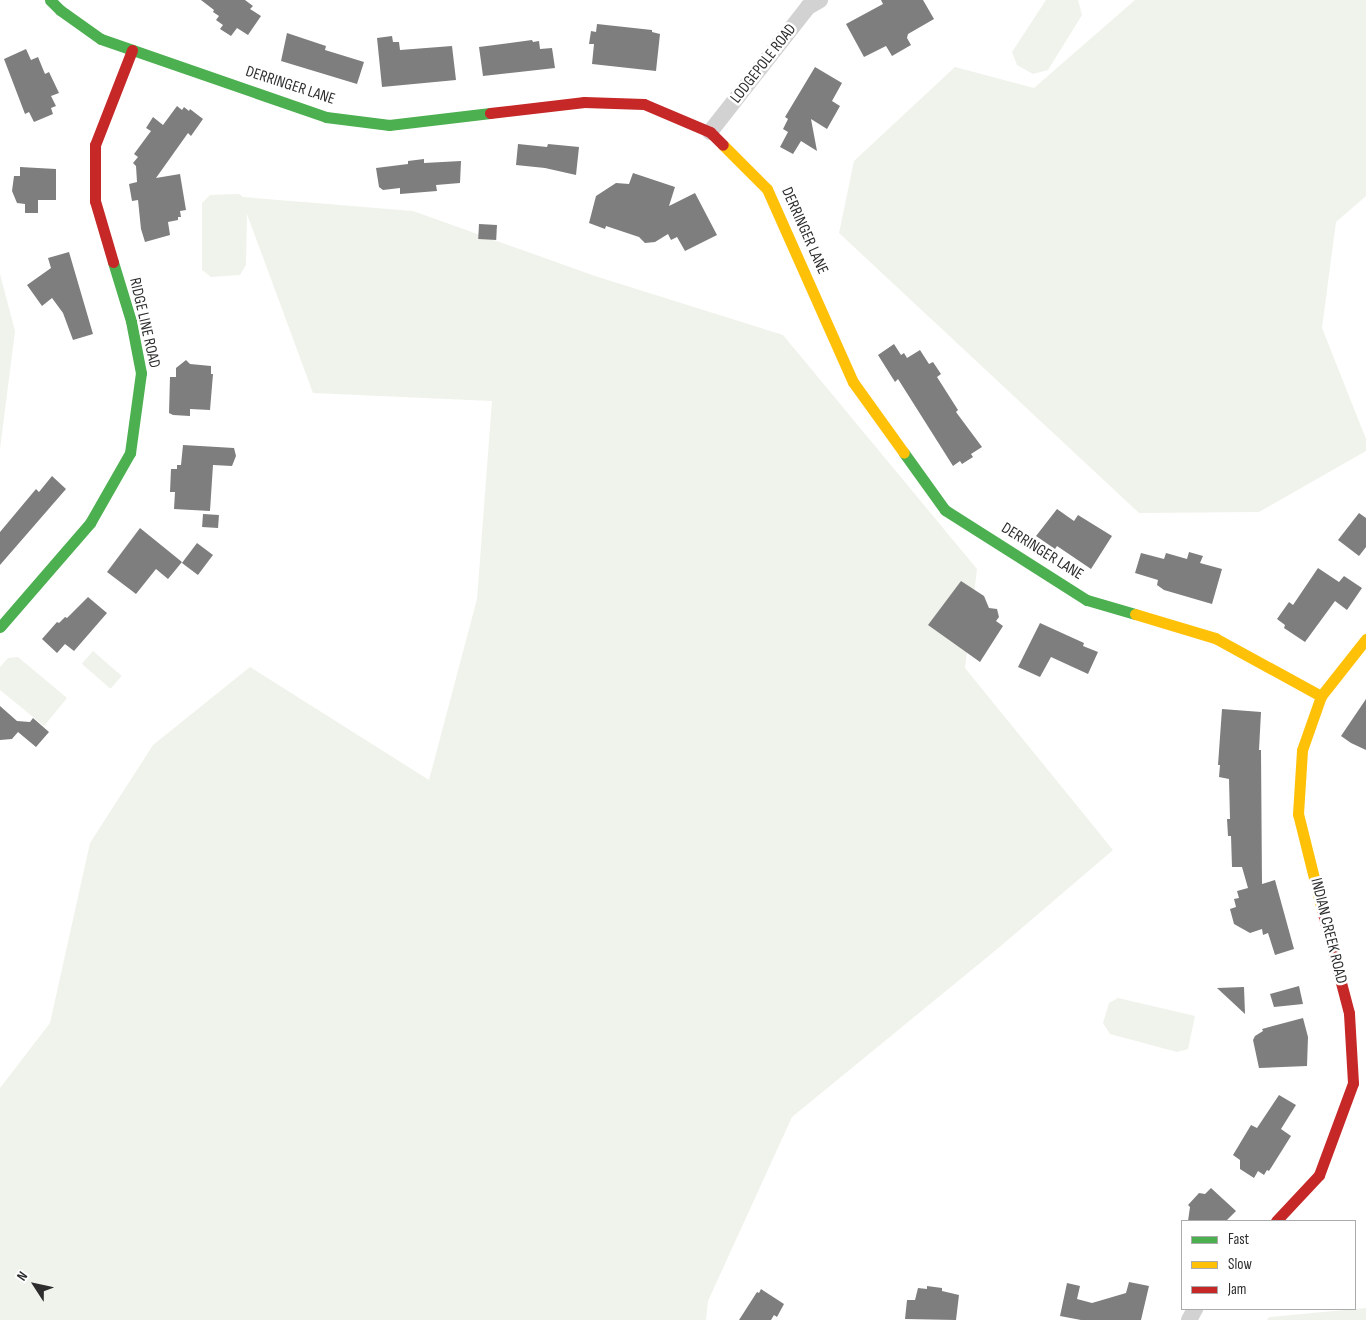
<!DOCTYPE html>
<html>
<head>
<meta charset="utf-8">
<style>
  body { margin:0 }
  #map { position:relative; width:1366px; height:1320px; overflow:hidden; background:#fff; font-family:"Sofia Sans Condensed",sans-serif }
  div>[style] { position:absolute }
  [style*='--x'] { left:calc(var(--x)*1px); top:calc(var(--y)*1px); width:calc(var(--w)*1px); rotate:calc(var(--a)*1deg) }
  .green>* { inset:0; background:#f0f3eb; transform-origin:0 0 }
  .building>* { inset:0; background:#7e7e7e; transform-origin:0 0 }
  .street>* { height:16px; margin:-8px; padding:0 8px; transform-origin:8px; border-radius:8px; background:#d2d2d2 }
  .fast>* { height:11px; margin:-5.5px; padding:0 5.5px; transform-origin:5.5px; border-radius:5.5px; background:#4caf50 }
  .slow>* { height:11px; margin:-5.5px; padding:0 5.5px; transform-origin:5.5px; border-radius:5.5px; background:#ffc107 }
  .jam>* { height:11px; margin:-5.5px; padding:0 5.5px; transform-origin:5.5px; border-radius:5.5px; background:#c62828 }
  span { translate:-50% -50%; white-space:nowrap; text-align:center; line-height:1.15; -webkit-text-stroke:5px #fff; paint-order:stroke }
  .street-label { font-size:16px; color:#2d2d2d }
  .legend { position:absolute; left:1181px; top:1220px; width:175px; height:90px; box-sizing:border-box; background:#fff; border:1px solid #ababab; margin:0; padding:6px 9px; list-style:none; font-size:15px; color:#2d2d2d }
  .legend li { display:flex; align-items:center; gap:10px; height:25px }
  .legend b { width:25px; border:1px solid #ababab }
  .north { position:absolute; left:10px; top:1260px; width:50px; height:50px; -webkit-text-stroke:4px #fff; paint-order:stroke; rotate:305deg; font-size:14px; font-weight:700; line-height:20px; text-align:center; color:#2d2d2d }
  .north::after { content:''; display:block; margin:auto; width:18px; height:22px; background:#2d2d2d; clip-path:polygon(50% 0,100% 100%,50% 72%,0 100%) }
</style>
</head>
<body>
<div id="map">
  <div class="green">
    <i style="clip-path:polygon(1046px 0,1078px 0,1082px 15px,1048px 70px,1033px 74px,1017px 65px,1012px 52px)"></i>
    <i style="clip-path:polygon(1135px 0,1366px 0,1366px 196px,1336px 222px,1322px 328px,1366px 439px,1366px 451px,1259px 512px,1139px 513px,839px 233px,854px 161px,955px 67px,1034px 88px)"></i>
    <i style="clip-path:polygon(239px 194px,243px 197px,413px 211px,595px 276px,783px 335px,977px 569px,965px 668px,1113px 850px,996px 950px,792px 1117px,708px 1301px,706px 1320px,0 1320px,0 1088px,50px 1023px,90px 843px,153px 745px,250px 667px,429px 780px,477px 599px,492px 401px,313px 393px,247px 214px,246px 265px,240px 275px,211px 277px,202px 270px,202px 203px,210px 195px)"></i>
    <i style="clip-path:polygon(0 274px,15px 331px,0 449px)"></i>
    <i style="left:93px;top:651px;width:38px;height:17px;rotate:41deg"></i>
    <i style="clip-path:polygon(18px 657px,67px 698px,44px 726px,0 690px,0 667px,8px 658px)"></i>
    <i style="clip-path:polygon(1118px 998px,1195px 1016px,1188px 1049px,1177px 1052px,1110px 1034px,1103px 1023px,1109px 1003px)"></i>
    <i style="clip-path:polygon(1366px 1308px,1366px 1320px,1267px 1320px,1269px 1317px)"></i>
  </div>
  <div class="building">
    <i style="clip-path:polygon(201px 0,245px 0,253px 6px,250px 9px,261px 16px,248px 35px,237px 28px,231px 36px,220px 29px,223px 25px,216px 20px,219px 16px,213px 12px,214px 10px)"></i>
    <i style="clip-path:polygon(881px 0,923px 0,934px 19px,908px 34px,907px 38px,911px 45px,892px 56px,886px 46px,864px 57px,846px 24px,883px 4px)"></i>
    <i style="clip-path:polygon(597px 24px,652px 30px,652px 32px,660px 34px,656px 71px,592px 64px,594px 44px,589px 44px,591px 31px,596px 32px)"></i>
    <i style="clip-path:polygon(287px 33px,326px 46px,325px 50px,364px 62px,357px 84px,281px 61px)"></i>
    <i style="clip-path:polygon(392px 36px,393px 42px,399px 42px,400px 50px,452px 46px,456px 80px,382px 87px,377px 38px)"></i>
    <i style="clip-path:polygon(532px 40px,533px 42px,539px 41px,540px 49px,552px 48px,555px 68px,483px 76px,479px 47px)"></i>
    <i style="clip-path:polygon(26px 49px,31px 60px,38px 57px,45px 74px,49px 72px,59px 93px,51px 96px,56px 106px,51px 108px,53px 114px,34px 122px,29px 112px,25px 114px,4px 59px)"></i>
    <i style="clip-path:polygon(815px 67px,842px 83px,832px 101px,840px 106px,827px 129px,811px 119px,817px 151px,801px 141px,793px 154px,780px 147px,788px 132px,783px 129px,788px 119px,785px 117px)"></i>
    <i style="clip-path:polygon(177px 106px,182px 110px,184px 107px,189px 111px,190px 109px,203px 119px,191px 136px,188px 133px,156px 178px,180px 174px,186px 210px,180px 211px,181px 217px,178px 217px,178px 220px,168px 222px,170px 235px,145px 242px,141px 229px,138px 200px,132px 201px,129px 184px,137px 182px,136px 166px,133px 163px,138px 157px,134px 154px,151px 131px,146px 128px,153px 117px,163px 125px)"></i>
    <i style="clip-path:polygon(518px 144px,547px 147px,548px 144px,579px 147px,576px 175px,545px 168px,516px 165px)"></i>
    <i style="clip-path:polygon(424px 159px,424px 163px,461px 161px,460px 183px,436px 185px,437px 191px,400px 194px,400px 188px,383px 190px,379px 187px,376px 168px,408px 164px,408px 161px)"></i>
    <i style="clip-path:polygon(20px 167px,56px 169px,56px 200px,38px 200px,38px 213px,25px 213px,25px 204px,17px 203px,12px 191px,14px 176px,20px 176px)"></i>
    <i style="clip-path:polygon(633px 173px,675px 187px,669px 206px,695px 193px,717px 235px,685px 251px,677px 237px,671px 240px,668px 234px,655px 242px,645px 243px,639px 237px,606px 226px,605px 229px,589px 223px,596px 196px,616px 183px,629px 184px)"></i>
    <i style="left:479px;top:224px;width:18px;height:15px;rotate:3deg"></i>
    <i style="clip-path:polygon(69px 252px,93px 334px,73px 340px,63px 313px,52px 298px,42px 306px,27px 285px,51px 268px,48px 258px)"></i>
    <i style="clip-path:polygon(894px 344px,901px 355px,904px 353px,907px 358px,920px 350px,929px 364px,933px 362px,941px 374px,937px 377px,958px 410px,956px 412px,982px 447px,971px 454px,973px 457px,962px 464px,960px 461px,953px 466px,898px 379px,895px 382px,878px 355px)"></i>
    <i style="clip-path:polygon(186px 360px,190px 364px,211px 366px,211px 374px,213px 374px,210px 410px,190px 409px,190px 416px,173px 415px,169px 413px,170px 377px,176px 377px,176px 368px)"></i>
    <i style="clip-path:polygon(183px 445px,234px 448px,236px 456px,232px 466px,213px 465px,210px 511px,174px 509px,175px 492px,170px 492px,171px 469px,177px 469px,177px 465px,181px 465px)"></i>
    <i style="clip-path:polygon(52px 476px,66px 489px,0 565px,0 532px,36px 489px,39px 492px)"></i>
    <i style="clip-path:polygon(1057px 509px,1074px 521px,1078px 515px,1112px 536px,1091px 569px,1057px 546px,1055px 549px,1036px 536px)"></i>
    <i style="clip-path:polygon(1359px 513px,1366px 518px,1366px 547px,1359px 556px,1338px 540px)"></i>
    <i style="left:203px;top:514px;width:16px;height:13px;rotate:4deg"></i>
    <i style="clip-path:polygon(140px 528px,182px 562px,168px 579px,156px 569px,136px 594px,107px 572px)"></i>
    <i style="left:197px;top:543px;width:20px;height:25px;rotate:37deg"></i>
    <i style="clip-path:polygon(1189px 552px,1203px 556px,1200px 563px,1222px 569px,1212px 604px,1164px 590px,1157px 585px,1158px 580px,1135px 573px,1141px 553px,1164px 559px,1166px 553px,1187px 559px)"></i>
    <i style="clip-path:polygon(1318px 568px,1339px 582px,1344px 576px,1362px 588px,1347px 610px,1335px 601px,1305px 642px,1284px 628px,1285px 625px,1277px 619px,1289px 602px,1293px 605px)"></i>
    <i style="clip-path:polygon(961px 581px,984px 596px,989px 608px,997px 609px,999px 617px,996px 621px,1003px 626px,980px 662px,928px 625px)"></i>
    <i style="clip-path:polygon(88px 597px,107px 613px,74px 651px,65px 644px,57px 653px,42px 639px,57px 622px,59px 623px,65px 617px,67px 618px)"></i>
    <i style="clip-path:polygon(1040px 623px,1084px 643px,1083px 646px,1098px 652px,1088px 674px,1051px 657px,1040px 677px,1018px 667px)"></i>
    <i style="clip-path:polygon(1366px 699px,1366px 750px,1351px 743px,1341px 736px)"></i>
    <i style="clip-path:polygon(0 706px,17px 721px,30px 722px,33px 718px,49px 732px,36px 747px,18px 732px,12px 739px,0 740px)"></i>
    <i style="clip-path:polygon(1222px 709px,1261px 712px,1259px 750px,1261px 750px,1262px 884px,1275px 880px,1294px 949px,1275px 955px,1268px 933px,1263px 935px,1262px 929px,1250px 933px,1234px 924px,1230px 909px,1236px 907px,1234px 899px,1239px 898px,1237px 891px,1248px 888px,1242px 867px,1232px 867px,1231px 836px,1228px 836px,1227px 819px,1230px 819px,1229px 779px,1219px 777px,1220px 765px,1218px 765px)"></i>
    <i style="clip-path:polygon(1299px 986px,1303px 1004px,1274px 1007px,1270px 994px)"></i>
    <i style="clip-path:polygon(1244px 987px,1245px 1014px,1217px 988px)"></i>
    <i style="clip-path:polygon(1303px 1018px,1308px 1037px,1307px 1066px,1259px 1068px,1253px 1040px,1255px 1036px,1263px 1031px,1262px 1029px)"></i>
    <i style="clip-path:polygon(1279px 1095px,1296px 1105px,1281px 1129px,1291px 1136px,1269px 1171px,1267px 1170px,1264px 1175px,1258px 1171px,1254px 1178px,1240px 1169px,1240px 1160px,1233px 1155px,1251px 1125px,1257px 1128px)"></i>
    <i style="clip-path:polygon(1211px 1188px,1236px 1211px,1226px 1221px,1188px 1221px,1190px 1207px,1188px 1205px,1199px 1193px,1205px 1194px)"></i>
    <i style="clip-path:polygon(1129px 1282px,1149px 1286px,1141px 1320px,1081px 1320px,1060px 1316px,1067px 1283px,1080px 1286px,1077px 1299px,1092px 1303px,1126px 1293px)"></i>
    <i style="clip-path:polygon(927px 1286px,942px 1288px,942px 1291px,959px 1295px,956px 1320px,905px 1319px,907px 1300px,915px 1300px,918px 1288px,927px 1289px)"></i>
    <i style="clip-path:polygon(761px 1289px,784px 1304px,777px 1317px,774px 1315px,771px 1320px,739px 1320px,757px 1292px,759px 1293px)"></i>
  </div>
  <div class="street">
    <i style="--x:710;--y:132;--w:159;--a:-51.9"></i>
    <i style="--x:808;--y:7;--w:14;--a:-30"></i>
    <i style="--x:1189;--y:1320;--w:13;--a:-61"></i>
  </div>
  <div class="fast">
    <i style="--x:50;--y:0;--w:14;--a:45"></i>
    <i style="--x:60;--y:10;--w:50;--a:35.3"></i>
    <i style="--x:101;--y:39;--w:238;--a:19.1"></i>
    <i style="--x:326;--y:117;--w:64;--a:7.2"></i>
    <i style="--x:389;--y:125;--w:102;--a:-6.8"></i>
    <i style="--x:904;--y:453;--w:70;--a:54.3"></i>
    <i style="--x:945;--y:510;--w:168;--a:32.4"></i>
    <i style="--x:1087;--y:600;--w:50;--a:16.3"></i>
    <i style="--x:0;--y:627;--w:138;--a:-49.1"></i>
    <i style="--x:90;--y:523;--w:81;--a:-60.3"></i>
    <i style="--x:130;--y:453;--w:81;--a:-82.2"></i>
    <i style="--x:141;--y:373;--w:53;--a:-100.9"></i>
    <i style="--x:131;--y:321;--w:62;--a:-107"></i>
  </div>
  <div class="slow">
    <i style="--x:723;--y:145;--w:62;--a:45"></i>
    <i style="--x:767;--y:189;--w:211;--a:66"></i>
    <i style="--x:853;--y:382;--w:87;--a:54.3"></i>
    <i style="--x:1135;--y:614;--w:84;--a:16.7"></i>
    <i style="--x:1215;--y:638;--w:121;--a:28.7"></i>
    <i style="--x:1322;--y:910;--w:99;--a:-104"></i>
    <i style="--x:1298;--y:814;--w:64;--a:-86.4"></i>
    <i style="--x:1302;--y:750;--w:57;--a:-70.6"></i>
    <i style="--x:1321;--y:696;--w:73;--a:-51.7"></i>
  </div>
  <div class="jam">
    <i style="--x:490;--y:113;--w:95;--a:-6.7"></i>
    <i style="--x:584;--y:102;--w:60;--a:1.9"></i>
    <i style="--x:644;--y:104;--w:72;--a:23"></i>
    <i style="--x:710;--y:132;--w:18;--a:45"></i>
    <i style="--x:113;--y:262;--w:64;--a:-106.4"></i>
    <i style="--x:95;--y:201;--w:56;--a:-90"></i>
    <i style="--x:95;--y:145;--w:102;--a:-68.7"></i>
    <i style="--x:1276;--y:1221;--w:63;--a:-46.9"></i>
    <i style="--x:1319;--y:1175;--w:98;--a:-69.7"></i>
    <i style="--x:1353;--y:1083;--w:70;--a:-93.3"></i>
    <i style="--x:1349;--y:1013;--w:106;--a:-104.7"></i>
  </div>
  <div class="street-label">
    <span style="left:764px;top:64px;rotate:-52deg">LODGEPOLE ROAD</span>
    <span style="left:290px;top:86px;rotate:18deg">DERRINGER LANE</span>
    <span style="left:804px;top:231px;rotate:66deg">DERRINGER LANE</span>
    <span style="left:144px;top:323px;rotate:77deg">RIDGE LINE ROAD</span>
    <span style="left:1042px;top:552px;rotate:32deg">DERRINGER LANE</span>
    <span style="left:1328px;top:931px;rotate:76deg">INDIAN CREEK ROAD</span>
  </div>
  <ul class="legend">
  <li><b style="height:6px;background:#4caf50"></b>Fast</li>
  <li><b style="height:6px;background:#ffc107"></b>Slow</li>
  <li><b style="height:6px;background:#c62828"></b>Jam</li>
  </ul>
  <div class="north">N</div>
</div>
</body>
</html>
